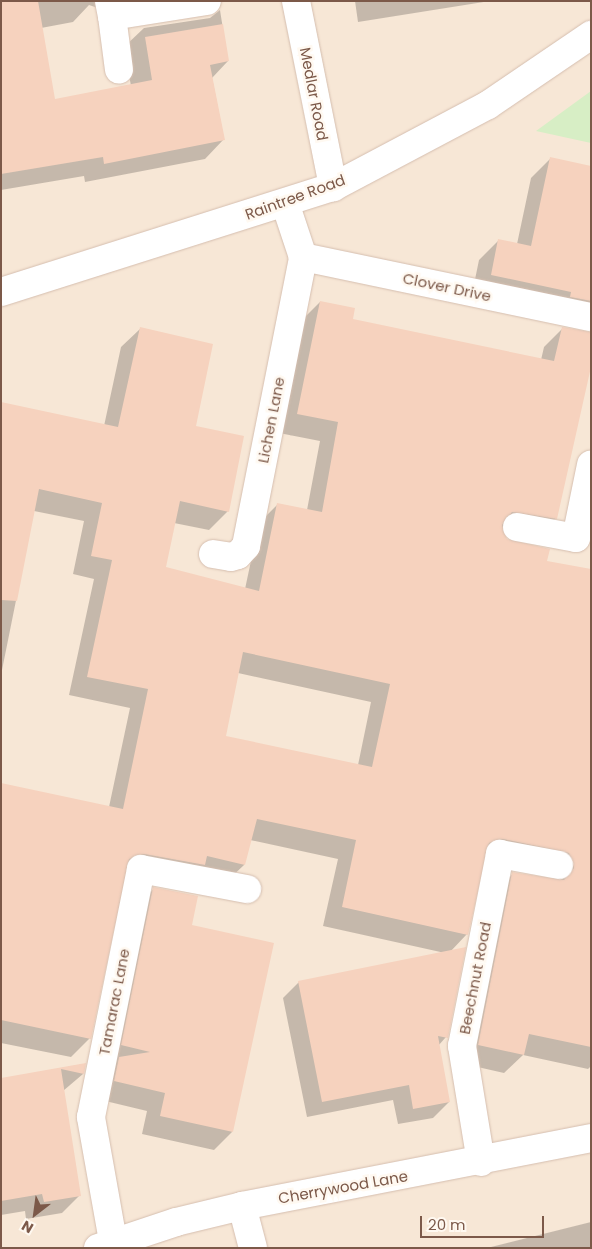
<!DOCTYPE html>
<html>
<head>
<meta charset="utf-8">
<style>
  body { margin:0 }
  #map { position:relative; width:592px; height:1249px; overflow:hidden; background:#fef5e9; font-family:Poppins,sans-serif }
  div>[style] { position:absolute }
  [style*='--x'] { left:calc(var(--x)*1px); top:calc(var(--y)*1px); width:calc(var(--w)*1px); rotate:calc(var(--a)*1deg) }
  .residential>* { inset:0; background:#f7e7d6; transform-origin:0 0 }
  .green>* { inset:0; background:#d7eec5 }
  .shadow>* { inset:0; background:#0003 }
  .building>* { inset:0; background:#f6d2be }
  .roads { filter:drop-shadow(0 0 1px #d5beaf) drop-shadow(0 0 1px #d5beaf) }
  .street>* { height:28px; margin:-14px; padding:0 14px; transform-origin:14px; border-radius:14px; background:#fff }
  span { translate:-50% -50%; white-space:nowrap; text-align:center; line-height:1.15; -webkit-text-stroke:5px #fff9f1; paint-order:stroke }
  .street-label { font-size:15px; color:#7c5949 }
  .frame { position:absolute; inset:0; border:2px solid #7c5949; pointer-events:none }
  .north { position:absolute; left:10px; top:1189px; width:50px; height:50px; -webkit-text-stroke:4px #fff9f1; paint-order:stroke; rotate:210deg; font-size:14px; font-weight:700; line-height:20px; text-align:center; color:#7c5949 }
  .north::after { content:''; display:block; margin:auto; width:18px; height:22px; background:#7c5949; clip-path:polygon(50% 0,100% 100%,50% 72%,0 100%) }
  .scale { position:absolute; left:420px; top:1216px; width:124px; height:22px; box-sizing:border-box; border:2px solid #7c5949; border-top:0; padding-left:6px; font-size:15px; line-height:18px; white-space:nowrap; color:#7c5949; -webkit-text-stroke:4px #fff9f1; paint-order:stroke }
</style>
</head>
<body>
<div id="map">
  <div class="residential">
    <i style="left:1px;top:1px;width:590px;height:1247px"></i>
  </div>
  <div class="green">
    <i style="clip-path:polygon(591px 91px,591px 143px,536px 131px)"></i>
  </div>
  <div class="shadow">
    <i style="clip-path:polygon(1px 1px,205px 1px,101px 9px,89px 5px,73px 22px,41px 28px,54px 100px,131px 86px,124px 47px,144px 28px,210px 18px,220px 10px,228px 61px,212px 78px,224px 139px,205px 159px,85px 182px,84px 176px,1px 190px)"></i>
    <i style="clip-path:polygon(355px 1px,490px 1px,358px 22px)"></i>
    <i style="clip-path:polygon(551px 158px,591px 167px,591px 322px,472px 294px,479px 260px,499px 240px,517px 244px,531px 178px)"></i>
    <i style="clip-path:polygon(evenodd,320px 302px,352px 320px,541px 360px,544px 347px,563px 328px,556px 518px,537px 537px,503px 532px,506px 540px,546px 562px,591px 570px,591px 1066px,588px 1069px,523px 1055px,504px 1073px,460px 1063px,494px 892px,513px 874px,553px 879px,550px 871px,484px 857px,467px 934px,450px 952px,446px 1037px,438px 1046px,449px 1102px,433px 1118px,398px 1124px,393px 1100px,307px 1117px,283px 998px,299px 982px,445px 953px,323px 926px,338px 859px,250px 840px,244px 865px,225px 883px,185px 883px,125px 872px,90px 1038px,71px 1057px,1px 1043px,1px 785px,109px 807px,130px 708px,69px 695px,94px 579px,73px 574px,84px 521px,34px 511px,1px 675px,1px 404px,104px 426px,121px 347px,140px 329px,194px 427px,228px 511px,209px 530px,174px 523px,164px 568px,245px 589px,259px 523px,278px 504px,307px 510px,320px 441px,279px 433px,301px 321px,320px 302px,238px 673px,371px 702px,358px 765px,225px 737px,238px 673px)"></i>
    <i style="clip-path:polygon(154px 889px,190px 926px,232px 1132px,214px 1150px,142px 1134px,147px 1111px,97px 1099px,135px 907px)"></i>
    <i style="clip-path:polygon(84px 1064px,83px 1074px,63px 1091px,79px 1196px,62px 1213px,26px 1219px,25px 1211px,1px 1215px,1px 1079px)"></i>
    <i style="clip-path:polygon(591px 1222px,591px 1248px,487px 1248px)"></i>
  </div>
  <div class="building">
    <i style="clip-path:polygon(1px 1px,38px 1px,55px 99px,152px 80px,145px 37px,223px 24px,229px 61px,210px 65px,225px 140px,104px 164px,103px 157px,1px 174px)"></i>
    <i style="clip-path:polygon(550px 157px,591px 166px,591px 301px,570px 297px,571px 292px,491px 275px,498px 239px,531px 246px)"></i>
    <i style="clip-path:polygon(evenodd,320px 301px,355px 308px,353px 319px,554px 361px,562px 327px,591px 332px,591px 367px,557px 519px,512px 512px,502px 525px,507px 539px,550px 549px,547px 561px,591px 569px,591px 1047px,529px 1034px,524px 1055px,478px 1045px,512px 872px,564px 880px,574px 868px,569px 853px,503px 839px,489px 843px,468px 935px,342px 907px,356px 840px,257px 819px,245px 865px,207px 856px,205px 865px,144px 854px,129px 859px,91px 1039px,1px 1020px,1px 783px,123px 809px,148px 689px,87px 677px,112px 560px,91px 556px,102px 503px,39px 489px,17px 601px,1px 600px,1px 402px,118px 427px,140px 327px,213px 344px,196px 426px,244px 436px,229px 512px,180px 501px,166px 567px,259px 591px,277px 503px,322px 512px,338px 422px,297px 414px,320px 301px,243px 652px,390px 684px,372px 767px,226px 736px,243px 652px)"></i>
    <i style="clip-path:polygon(153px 887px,198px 896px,192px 925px,274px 943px,233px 1132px,160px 1116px,165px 1093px,114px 1081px,119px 1057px,150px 1052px,121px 1045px)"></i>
    <i style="clip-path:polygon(466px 947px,448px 1038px,438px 1036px,450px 1102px,413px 1109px,409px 1085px,322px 1102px,298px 981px)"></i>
    <i style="clip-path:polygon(86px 1063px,84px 1074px,61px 1069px,81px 1196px,44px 1202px,42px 1194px,1px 1201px,1px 1078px)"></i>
  </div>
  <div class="roads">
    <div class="street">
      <i style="--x:109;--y:1;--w:15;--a:79"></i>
      <i style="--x:112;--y:16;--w:96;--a:-9"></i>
      <i style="--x:296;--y:1;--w:190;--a:78.7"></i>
      <i style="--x:112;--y:16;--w:54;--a:82.6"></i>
      <i style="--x:303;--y:257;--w:294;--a:11.8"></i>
      <i style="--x:1;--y:292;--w:348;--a:-17.6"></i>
      <i style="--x:333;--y:187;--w:175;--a:-27.9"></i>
      <i style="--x:488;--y:105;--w:125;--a:-34.2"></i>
      <i style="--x:517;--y:527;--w:60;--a:10.6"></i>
      <i style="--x:576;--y:538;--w:75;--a:-78.4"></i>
      <i style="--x:213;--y:554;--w:18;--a:9"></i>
      <i style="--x:231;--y:557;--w:7;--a:-16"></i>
      <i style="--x:238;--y:555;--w:12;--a:-48"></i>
      <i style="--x:246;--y:546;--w:295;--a:-78.8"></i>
      <i style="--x:303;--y:257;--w:57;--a:-108.4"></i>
      <i style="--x:481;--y:1162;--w:118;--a:-99.3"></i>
      <i style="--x:462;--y:1046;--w:196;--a:-78.8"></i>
      <i style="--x:500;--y:854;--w:60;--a:10.6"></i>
      <i style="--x:242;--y:1206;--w:43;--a:75.3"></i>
      <i style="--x:113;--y:1241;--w:126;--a:-100.1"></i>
      <i style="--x:91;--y:1117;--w:253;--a:-78.6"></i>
      <i style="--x:141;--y:869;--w:108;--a:10.7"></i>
      <i style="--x:98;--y:1248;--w:82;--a:-18.4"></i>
      <i style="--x:176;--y:1222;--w:68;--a:-13.6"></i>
      <i style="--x:242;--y:1206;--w:356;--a:-11"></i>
    </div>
  </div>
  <div class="street-label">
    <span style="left:314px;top:94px;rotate:79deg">Medlar Road</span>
    <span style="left:295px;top:197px;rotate:-20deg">Raintree Road</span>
    <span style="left:447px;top:287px;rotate:12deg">Clover Drive</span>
    <span style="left:271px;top:420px;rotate:-79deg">Lichen Lane</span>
    <span style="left:475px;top:978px;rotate:-79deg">Beechnut Road</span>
    <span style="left:114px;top:1002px;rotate:-79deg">Tamarac Lane</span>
    <span style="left:343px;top:1187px;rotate:-10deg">Cherrywood Lane</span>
  </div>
  <div class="frame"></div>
  <div class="north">N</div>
  <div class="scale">20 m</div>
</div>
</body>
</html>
